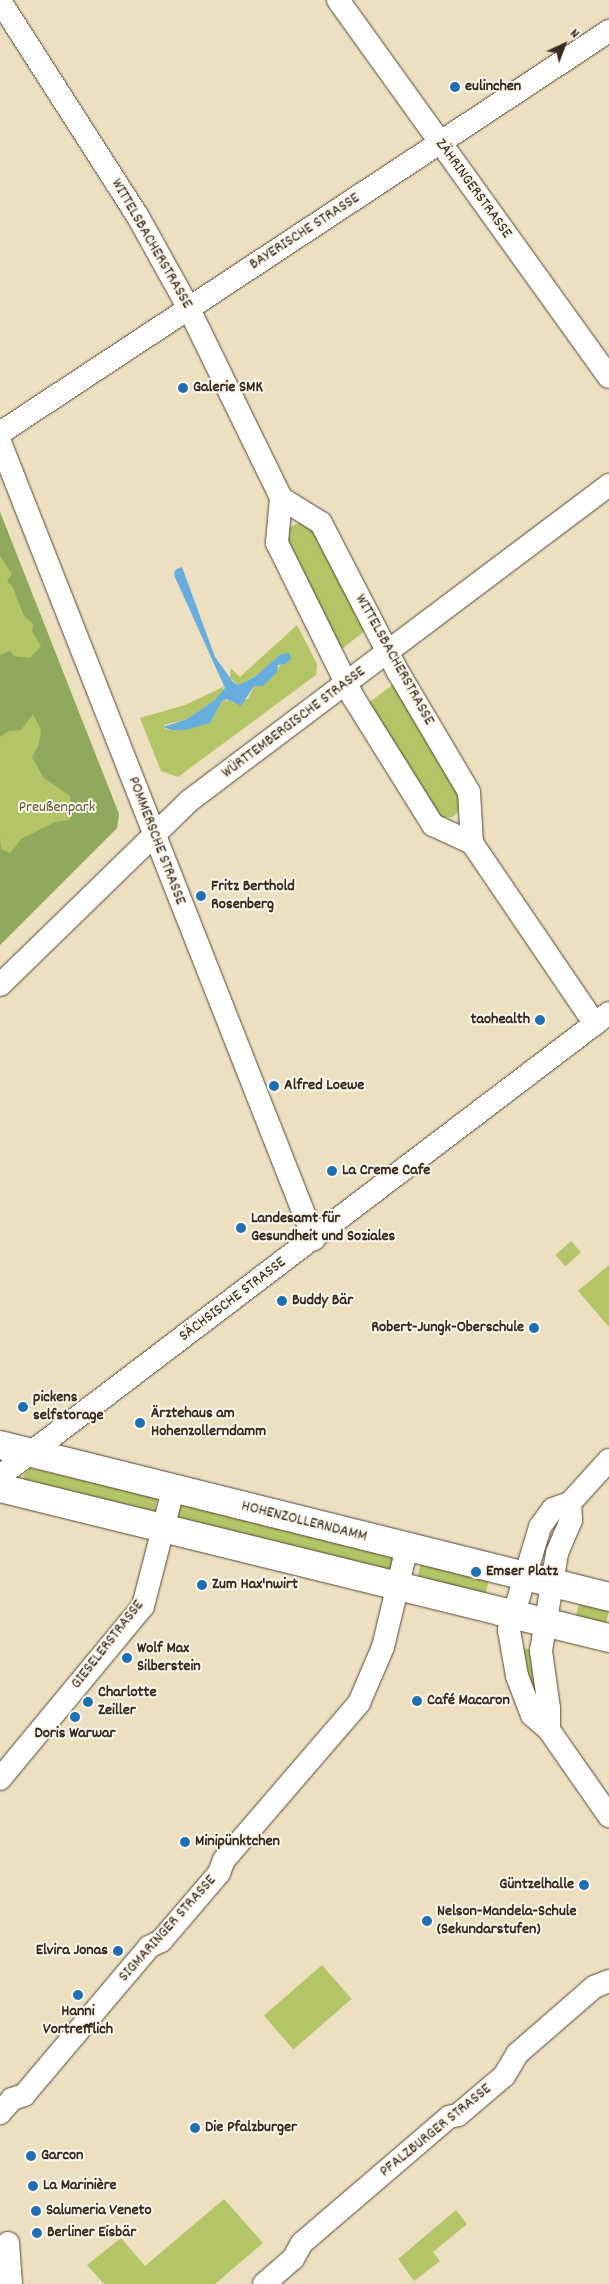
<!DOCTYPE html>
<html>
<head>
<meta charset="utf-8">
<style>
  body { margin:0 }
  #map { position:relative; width:609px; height:2284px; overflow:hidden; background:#ece0c0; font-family:Dekko,sans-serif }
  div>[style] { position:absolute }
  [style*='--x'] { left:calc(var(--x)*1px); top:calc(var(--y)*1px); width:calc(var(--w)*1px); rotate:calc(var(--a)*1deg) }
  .green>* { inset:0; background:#b4c568; transform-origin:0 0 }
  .forest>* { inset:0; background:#8faa5c }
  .water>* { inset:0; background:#67aede }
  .roads { filter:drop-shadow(0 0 1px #564536) drop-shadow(0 0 1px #564536) }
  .minor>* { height:22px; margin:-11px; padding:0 11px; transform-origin:11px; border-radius:11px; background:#fff }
  .major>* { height:28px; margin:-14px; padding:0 14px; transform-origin:14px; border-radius:14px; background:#fff }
  .dots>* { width:14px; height:14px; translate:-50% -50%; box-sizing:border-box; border:2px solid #fbf7ec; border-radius:50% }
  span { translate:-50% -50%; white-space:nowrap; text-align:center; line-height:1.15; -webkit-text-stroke:4px #fbf7ec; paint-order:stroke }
  .poi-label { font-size:16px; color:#3b2a1e; font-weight:700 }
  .left { translate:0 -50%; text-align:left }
  .right { translate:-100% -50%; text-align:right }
  .street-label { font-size:16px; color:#3b2a1e }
  .park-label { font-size:16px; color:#5f5834 }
  .north { position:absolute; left:539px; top:20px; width:50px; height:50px; -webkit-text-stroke:4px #fbf7ec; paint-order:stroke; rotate:43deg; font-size:14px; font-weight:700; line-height:20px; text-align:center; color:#3b2a1e }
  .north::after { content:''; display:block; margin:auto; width:18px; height:22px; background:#3b2a1e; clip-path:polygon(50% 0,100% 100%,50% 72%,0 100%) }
</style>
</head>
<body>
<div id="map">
  <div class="green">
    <i style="clip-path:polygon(0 512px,119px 814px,117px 828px,0 945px)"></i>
    <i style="clip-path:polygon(299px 523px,310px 525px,366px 630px,338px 652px,285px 538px,290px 527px)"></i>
    <i style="clip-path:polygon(297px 625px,317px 664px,316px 675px,178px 777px,161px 771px,140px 718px,185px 705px,223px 687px,224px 682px,223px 693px,215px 700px,187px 719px,164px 725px,165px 729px,171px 730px,210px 723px,222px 701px,230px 700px,233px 703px,248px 699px,254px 686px,263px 686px,282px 663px,278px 657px,259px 674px,239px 685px,230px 678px,231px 668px,240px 677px)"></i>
    <i style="clip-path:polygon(395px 683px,460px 793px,462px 807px,453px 817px,439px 818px,367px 704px)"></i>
    <i style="left:571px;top:1241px;width:15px;height:21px;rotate:48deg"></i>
    <i style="clip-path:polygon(609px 1265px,609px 1327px,578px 1291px)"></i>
    <i style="clip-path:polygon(30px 1468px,157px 1498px,155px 1512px,24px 1480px,23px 1476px)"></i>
    <i style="clip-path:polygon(181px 1504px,398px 1558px,396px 1572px,177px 1520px)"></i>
    <i style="left:421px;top:1563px;width:70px;height:15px;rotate:14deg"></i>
    <i style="left:579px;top:1603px;width:31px;height:15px;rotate:13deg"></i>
    <i style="clip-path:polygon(518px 1647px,532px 1650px,542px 1714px)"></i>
    <i style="left:322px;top:1965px;width:45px;height:77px;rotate:49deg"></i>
    <i style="clip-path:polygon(224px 2199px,263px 2243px,215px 2284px,104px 2284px,87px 2265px,121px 2238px,145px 2266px)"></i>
    <i style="clip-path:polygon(456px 2210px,467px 2224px,433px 2252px,440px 2261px,414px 2281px,398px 2259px)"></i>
  </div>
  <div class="forest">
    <i style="clip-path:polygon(0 512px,119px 814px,117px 828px,0 945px,0 838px,1px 849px,10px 853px,21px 839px,55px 822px,70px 820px,71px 805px,70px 796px,43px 777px,32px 757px,39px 744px,41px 730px,33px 714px,21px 730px,9px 731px,0 737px,0 655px,10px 651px,14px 656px,30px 658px,41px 646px,32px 631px,33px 624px,24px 616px,12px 586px,7px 581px,12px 574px,0 556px)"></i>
  </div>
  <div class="water">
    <i style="clip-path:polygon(182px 567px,215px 657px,233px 682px,239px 685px,256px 676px,281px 654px,289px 653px,291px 659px,285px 664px,278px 665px,277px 672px,263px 686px,254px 686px,241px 706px,227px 699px,222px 701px,210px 723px,186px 730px,171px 730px,163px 727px,187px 719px,215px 700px,225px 688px,174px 575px,175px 570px)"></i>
  </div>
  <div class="roads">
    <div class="minor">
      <i style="--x:338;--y:0;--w:464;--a:54.3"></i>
      <i style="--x:0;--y:1;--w:254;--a:57.4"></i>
      <i style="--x:137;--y:215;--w:107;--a:61"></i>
      <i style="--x:189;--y:309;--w:210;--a:64"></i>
      <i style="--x:281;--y:498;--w:45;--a:95.1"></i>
      <i style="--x:277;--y:543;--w:172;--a:63.7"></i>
      <i style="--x:353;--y:697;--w:151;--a:58"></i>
      <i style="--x:433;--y:825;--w:43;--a:24.8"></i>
      <i style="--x:0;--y:433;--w:730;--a:-33.43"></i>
      <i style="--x:0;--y:442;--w:857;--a:68.5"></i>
      <i style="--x:281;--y:498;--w:47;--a:32"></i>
      <i style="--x:321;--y:523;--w:168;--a:62.7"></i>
      <i style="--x:398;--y:672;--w:139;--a:59.4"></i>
      <i style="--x:469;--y:792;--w:51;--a:86.6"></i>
      <i style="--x:472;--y:843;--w:219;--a:55.8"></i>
      <i style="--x:0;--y:985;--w:264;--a:-44.2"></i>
      <i style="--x:189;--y:801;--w:526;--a:-36.96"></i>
      <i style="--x:609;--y:1460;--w:58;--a:132.2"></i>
      <i style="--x:570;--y:1503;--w:18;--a:161"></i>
      <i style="--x:553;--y:1509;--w:22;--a:126"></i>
      <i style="--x:540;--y:1527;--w:108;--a:106.8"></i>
      <i style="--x:509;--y:1630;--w:47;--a:80.1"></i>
      <i style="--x:517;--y:1676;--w:42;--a:69"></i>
      <i style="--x:532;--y:1715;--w:23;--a:41"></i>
      <i style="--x:549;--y:1730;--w:105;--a:55.1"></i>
      <i style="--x:0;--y:1476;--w:765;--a:-37.24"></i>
      <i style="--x:549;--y:1730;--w:22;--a:-90"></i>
      <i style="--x:549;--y:1708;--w:58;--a:-98"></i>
      <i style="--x:541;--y:1651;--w:99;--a:-80.7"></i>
      <i style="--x:557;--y:1553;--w:36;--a:-67"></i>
      <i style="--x:571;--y:1520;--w:17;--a:-93"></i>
      <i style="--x:0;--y:1779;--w:224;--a:-50.4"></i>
      <i style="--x:143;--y:1606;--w:120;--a:-75.5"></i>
      <i style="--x:0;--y:2113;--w:18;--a:-49"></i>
      <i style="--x:12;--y:2099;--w:13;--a:-18"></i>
      <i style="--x:24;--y:2095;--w:194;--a:-49.8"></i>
      <i style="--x:149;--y:1947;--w:13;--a:-27"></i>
      <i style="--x:161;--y:1941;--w:89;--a:-49.5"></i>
      <i style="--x:219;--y:1873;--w:14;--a:-69"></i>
      <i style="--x:224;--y:1860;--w:207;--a:-49.3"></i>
      <i style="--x:359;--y:1703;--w:61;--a:-66.8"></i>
      <i style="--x:383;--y:1647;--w:103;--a:-76.5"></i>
      <i style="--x:8;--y:2243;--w:41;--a:85.8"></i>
      <i style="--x:264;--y:2284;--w:38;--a:-41"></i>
      <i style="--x:293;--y:2259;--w:18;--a:-61"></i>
      <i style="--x:302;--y:2243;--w:194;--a:-40.6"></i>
      <i style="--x:449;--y:2117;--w:9;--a:-13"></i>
      <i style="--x:458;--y:2115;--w:60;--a:-40.3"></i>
      <i style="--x:504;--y:2076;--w:26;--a:-59"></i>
      <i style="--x:517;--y:2054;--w:102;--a:-41"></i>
      <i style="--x:594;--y:1987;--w:16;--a:-22"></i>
    </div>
    <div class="major">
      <i style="--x:0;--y:1445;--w:628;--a:14.01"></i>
      <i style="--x:0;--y:1488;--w:627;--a:13.84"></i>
    </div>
  </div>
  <div class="dots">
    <i style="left:455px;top:87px;background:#1f6fb2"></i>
    <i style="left:183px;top:388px;background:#1f6fb2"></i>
    <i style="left:201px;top:896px;background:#1f6fb2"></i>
    <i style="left:540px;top:1020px;background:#1f6fb2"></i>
    <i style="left:274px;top:1086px;background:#1f6fb2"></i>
    <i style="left:332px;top:1171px;background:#1f6fb2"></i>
    <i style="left:241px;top:1228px;background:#1f6fb2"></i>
    <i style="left:282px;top:1301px;background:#1f6fb2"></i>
    <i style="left:534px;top:1328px;background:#1f6fb2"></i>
    <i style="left:23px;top:1407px;background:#1f6fb2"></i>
    <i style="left:140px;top:1423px;background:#1f6fb2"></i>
    <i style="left:476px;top:1572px;background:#1f6fb2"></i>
    <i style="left:202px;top:1585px;background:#1f6fb2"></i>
    <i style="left:127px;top:1658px;background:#1f6fb2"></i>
    <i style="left:417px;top:1701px;background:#1f6fb2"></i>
    <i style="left:88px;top:1702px;background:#1f6fb2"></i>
    <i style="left:75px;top:1717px;background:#1f6fb2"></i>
    <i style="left:185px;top:1842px;background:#1f6fb2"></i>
    <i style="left:584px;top:1885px;background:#1f6fb2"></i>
    <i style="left:427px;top:1921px;background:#1f6fb2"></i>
    <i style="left:118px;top:1951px;background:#1f6fb2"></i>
    <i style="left:78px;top:1995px;background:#1f6fb2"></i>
    <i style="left:195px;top:2128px;background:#1f6fb2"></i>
    <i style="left:31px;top:2156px;background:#1f6fb2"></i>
    <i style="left:33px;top:2186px;background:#1f6fb2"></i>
    <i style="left:36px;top:2211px;background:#1f6fb2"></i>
    <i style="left:37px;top:2233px;background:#1f6fb2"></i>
  </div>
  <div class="poi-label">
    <span class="left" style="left:465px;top:87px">eulinchen</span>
    <span class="left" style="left:193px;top:388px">Galerie SMK</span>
    <span class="left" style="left:211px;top:896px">Fritz Berthold<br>Rosenberg</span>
    <span class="right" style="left:530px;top:1020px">taohealth</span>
    <span class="left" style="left:284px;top:1086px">Alfred Loewe</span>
    <span class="left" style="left:342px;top:1171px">La Creme Cafe</span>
    <span class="left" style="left:251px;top:1228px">Landesamt für<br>Gesundheit und Soziales</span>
    <span class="left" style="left:292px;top:1301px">Buddy Bär</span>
    <span class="right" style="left:524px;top:1328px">Robert-Jungk-Oberschule</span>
    <span class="left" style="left:33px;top:1407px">pickens<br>selfstorage</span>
    <span class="left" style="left:151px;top:1423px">Ärztehaus am<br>Hohenzollerndamm</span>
    <span class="left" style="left:486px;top:1572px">Emser Platz</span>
    <span class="left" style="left:212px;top:1585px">Zum Hax'nwirt</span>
    <span class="left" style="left:137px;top:1658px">Wolf Max<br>Silberstein</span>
    <span class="left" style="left:98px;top:1702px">Charlotte<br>Zeiller</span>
    <span class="left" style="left:427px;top:1701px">Café Macaron</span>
    <span style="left:75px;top:1734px">Doris Warwar</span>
    <span class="left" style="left:195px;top:1842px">Minipünktchen</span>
    <span class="right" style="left:574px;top:1885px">Güntzelhalle</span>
    <span class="left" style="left:437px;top:1921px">Nelson-Mandela-Schule<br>(Sekundarstufen)</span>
    <span class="right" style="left:108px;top:1951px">Elvira Jonas</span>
    <span style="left:78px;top:2021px">Hanni<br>Vortrefflich</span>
    <span class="left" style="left:205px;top:2128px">Die Pfalzburger</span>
    <span class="left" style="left:41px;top:2156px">Garcon</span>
    <span class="left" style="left:43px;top:2186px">La Marinière</span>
    <span class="left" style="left:46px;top:2211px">Salumeria Veneto</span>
    <span class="left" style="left:47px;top:2233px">Berliner Eisbär</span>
  </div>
  <div class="street-label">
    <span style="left:473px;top:189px;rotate:54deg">ZÄHRINGERSTRASSE</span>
    <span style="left:305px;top:232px;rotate:-33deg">BAYERISCHE STRASSE</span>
    <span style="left:151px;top:244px;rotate:60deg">WITTELSBACHERSTRASSE</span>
    <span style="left:394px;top:660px;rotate:61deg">WITTELSBACHERSTRASSE</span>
    <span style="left:294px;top:723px;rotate:-37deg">WÜRTTEMBERGISCHE STRASSE</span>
    <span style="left:156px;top:841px;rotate:69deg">POMMERSCHE STRASSE</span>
    <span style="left:233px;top:1300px;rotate:-37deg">SÄCHSISCHE STRASSE</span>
    <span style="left:304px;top:1522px;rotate:14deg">HOHENZOLLERNDAMM</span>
    <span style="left:108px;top:1645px;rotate:-52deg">GIESELERSTRASSE</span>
    <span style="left:168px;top:1929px;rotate:-48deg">SIGMARINGER STRASSE</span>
    <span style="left:436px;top:2131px;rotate:-39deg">PFALZBURGER STRASSE</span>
  </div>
  <div class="park-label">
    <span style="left:57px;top:808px">Preußenpark</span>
  </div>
  <div class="north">N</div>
</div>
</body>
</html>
